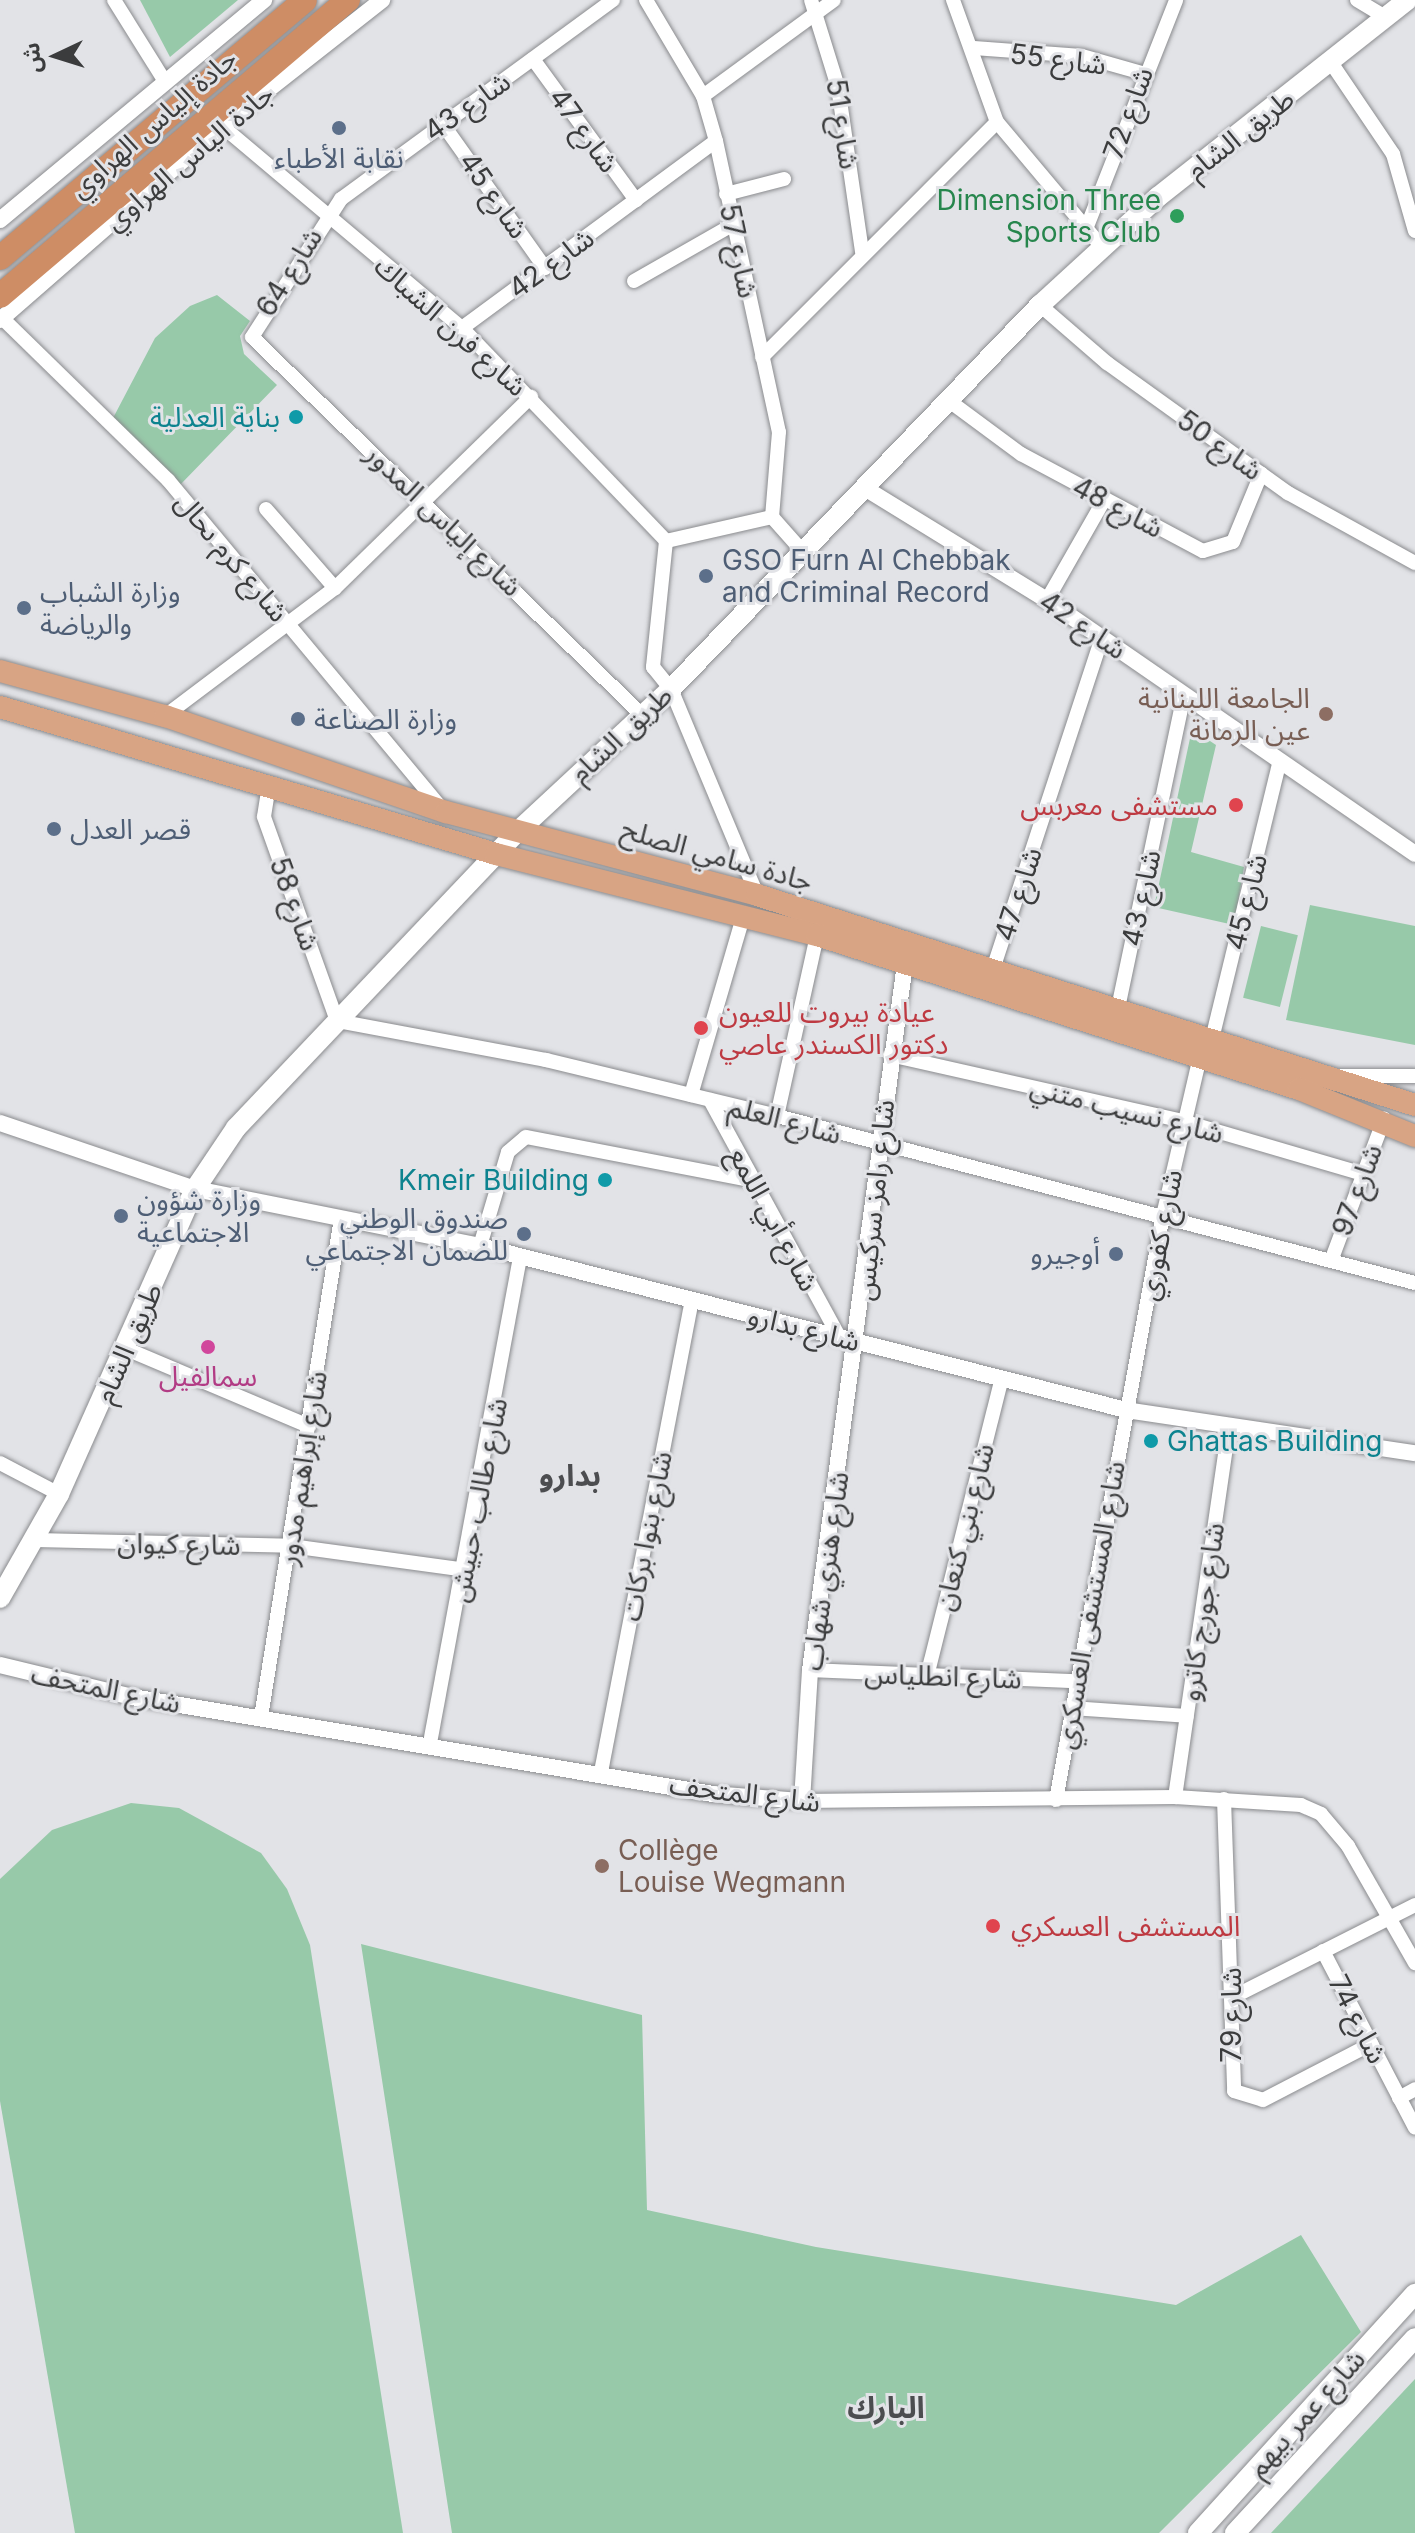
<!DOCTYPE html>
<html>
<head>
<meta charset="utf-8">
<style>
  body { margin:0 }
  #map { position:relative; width:1415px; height:2533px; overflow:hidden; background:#e2e3e7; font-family:Inter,"Noto Sans Arabic",sans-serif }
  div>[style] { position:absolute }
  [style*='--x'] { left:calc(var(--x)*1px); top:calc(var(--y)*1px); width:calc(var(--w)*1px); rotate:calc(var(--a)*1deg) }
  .green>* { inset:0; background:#97c9a9; transform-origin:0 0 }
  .roads { filter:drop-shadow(0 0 2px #8a8b8e) drop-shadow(0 0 2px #8a8b8e) }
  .minor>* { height:14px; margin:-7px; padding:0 7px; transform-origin:7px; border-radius:7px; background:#fff }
  .tertiary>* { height:16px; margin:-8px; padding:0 8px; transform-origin:8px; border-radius:8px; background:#fff }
  .secondary>* { height:20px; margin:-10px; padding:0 10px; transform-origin:10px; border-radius:10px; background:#fff }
  .trunk>* { height:22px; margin:-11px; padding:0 11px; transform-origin:11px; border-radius:11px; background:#d8a484 }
  .motorway>* { height:24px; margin:-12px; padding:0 12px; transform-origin:12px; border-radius:12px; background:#ce8d65 }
  .dots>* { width:22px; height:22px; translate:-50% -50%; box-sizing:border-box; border:4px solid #e2e3e7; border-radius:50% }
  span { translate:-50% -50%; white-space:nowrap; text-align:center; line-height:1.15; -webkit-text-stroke:6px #e2e3e7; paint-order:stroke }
  .street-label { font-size:28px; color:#3b3c3d }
  .service-label { font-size:28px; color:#4e5e75 }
  .left { translate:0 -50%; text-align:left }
  .right { translate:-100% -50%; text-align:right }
  .leisure-label { font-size:28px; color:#27864d }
  .culture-label { font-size:28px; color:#0d838f }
  .education-label { font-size:28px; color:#785e54 }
  .health-label { font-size:28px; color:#be3a42 }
  .hotel-label { font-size:28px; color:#b23c85 }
  .neighbourhood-label { font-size:30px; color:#4c4d50; font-weight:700 }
  .north { position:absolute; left:16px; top:16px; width:80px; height:80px; -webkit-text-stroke:6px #e2e3e7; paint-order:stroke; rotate:266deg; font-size:22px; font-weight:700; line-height:32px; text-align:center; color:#3b3c3d }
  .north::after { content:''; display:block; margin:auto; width:28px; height:36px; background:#3b3c3d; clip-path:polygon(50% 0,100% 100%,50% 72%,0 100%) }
</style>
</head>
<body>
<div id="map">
  <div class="green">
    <i style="clip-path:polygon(140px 0,238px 0,170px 57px)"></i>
    <i style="clip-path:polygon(217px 295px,250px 321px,240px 336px,244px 354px,277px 385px,179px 486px,112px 420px,155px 338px,190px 306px)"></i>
    <i style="clip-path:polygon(1192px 729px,1216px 745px,1191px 852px,1244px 867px,1234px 925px,1154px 907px)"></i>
    <i style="clip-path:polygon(1310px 905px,1415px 926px,1415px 1045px,1286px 1020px)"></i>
    <i style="left:1261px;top:926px;width:38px;height:74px;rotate:14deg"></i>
    <i style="clip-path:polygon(131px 1803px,179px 1808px,261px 1853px,287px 1889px,310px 1945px,403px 2533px,75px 2533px,0 2101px,0 1879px,52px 1830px)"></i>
    <i style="clip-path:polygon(361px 1944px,642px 2015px,647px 2210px,816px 2247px,1176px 2305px,1301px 2235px,1361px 2332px,1159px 2533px,452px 2533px)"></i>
    <i style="clip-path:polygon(1415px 2379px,1415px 2533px,1271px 2533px)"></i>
  </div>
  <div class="roads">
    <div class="minor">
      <i style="--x:114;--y:0;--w:94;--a:58"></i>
      <i style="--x:613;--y:0;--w:337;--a:143.8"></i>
      <i style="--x:341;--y:199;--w:164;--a:122.8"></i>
      <i style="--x:252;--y:337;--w:542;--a:44.1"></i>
      <i style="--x:646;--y:0;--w:112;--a:59.3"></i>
      <i style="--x:703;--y:96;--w:47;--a:73.9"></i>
      <i style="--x:716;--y:141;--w:298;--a:77.8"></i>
      <i style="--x:779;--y:432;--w:85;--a:94.7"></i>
      <i style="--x:811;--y:0;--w:91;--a:72.8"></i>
      <i style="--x:838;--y:87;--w:167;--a:81.7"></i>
      <i style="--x:953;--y:0;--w:130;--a:70.2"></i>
      <i style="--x:997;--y:122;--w:162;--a:50"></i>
      <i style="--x:1357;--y:0;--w:33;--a:31"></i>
      <i style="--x:974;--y:48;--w:108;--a:4.2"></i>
      <i style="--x:1082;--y:56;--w:62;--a:15.8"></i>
      <i style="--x:533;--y:59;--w:175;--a:53.9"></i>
      <i style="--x:1332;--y:64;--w:109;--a:55.9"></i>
      <i style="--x:1393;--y:154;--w:80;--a:74.1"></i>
      <i style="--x:703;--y:96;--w:162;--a:-36.2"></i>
      <i style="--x:442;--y:123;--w:178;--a:54.6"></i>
      <i style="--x:222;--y:126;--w:314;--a:40.1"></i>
      <i style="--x:462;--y:328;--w:295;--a:46.2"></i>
      <i style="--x:666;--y:541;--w:127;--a:95.9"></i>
      <i style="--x:653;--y:667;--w:28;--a:51"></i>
      <i style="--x:671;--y:689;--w:223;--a:67.3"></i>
      <i style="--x:726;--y:194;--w:60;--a:-14.5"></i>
      <i style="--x:1086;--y:229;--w:246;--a:-68.5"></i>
      <i style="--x:634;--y:281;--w:113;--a:-29.7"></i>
      <i style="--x:1040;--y:305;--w:89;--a:40.9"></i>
      <i style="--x:1107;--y:363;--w:223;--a:35.7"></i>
      <i style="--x:1288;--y:493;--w:145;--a:28.9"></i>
      <i style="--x:2;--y:318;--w:232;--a:44.3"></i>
      <i style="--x:168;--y:480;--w:432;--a:50.2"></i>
      <i style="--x:462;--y:328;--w:315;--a:-36.4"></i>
      <i style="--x:762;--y:357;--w:332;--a:-45"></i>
      <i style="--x:948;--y:400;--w:91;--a:36.5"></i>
      <i style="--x:1021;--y:454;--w:206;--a:28.1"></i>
      <i style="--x:1203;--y:551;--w:31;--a:-17"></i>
      <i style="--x:1233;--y:542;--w:74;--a:-67.6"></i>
      <i style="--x:266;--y:509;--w:105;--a:48.9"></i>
      <i style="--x:772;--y:517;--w:47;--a:48.5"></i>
      <i style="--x:666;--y:541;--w:109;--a:-12.8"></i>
      <i style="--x:1047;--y:600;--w:115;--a:-60.3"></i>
      <i style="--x:165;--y:716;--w:213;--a:-37"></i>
      <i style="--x:335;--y:588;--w:274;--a:-44.3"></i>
      <i style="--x:269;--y:785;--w:32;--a:99"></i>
      <i style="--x:264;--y:817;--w:217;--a:70.3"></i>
      <i style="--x:337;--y:1021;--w:213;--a:10.6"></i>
      <i style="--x:546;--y:1060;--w:238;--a:13.6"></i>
      <i style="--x:777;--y:1116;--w:659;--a:14.67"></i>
      <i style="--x:993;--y:969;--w:349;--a:-71.8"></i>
      <i style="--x:1118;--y:1008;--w:320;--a:-78.1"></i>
      <i style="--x:1212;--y:1039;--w:283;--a:-76.3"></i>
      <i style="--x:890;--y:1055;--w:299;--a:12.7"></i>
      <i style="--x:1182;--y:1121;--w:189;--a:16.3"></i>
      <i style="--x:1336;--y:1076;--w:79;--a:0"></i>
      <i style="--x:691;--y:1095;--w:185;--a:-73.7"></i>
      <i style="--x:710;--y:1100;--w:270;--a:61.4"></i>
      <i style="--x:777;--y:1116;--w:185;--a:-77.5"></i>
      <i style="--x:480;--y:1246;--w:98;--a:-73.4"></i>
      <i style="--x:508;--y:1152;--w:23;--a:-40"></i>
      <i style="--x:526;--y:1137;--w:232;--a:10.9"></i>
      <i style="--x:1331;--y:1261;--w:152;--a:-69.5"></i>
      <i style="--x:124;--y:1348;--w:201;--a:22.9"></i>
      <i style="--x:0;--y:1463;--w:67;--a:27.7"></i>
      <i style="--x:35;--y:1540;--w:256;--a:1.3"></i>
      <i style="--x:291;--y:1546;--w:177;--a:7.8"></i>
      <i style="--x:810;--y:1670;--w:265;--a:2.4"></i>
      <i style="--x:927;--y:1676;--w:307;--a:-75.9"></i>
      <i style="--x:1071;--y:1708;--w:116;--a:3.9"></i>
      <i style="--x:261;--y:1717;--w:505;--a:-80.89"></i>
      <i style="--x:430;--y:1743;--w:494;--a:-79.5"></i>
      <i style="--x:601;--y:1772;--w:481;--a:-79.1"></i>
      <i style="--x:1175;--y:1797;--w:374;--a:-81.7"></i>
      <i style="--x:1224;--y:1799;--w:292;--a:88"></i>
      <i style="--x:1234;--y:2091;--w:30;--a:17"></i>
      <i style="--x:1263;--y:2100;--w:122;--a:-27.4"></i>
      <i style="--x:1056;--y:1800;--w:590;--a:-79.64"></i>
      <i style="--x:1162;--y:1220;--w:163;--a:-76.9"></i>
      <i style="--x:802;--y:1801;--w:373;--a:-0.6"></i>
      <i style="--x:1175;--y:1797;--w:126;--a:3.6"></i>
      <i style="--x:1301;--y:1805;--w:22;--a:24"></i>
      <i style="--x:1321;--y:1814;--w:42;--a:49.8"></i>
      <i style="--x:1348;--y:1846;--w:135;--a:60.2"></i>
      <i style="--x:1323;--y:1951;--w:199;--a:62.5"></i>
      <i style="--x:1233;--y:1997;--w:204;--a:-26.8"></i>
      <i style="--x:1399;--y:2098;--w:18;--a:-29"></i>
    </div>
    <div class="tertiary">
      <i style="--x:0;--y:220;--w:344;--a:-39.8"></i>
      <i style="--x:0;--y:320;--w:295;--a:-41.1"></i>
      <i style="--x:222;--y:126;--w:204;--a:-38.2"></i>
      <i style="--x:863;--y:487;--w:216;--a:31.6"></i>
      <i style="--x:1047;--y:600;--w:447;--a:34.6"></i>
      <i style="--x:0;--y:1123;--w:206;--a:18.7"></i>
      <i style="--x:195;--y:1189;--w:291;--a:11.3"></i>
      <i style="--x:480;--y:1246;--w:666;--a:14.24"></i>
      <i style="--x:1126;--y:1410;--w:292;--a:8.5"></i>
      <i style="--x:0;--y:1665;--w:136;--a:13.6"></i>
      <i style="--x:132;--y:1697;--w:589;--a:9.48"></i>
      <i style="--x:713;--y:1794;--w:89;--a:4.5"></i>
      <i style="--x:802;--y:1801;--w:131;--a:-86.5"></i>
      <i style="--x:810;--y:1670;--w:712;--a:-82.34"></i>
    </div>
    <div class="secondary">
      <i style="--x:0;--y:1598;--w:120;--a:-60.4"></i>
      <i style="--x:59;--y:1494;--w:334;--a:-66"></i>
      <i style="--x:195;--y:1189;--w:73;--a:-56.1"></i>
      <i style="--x:236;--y:1128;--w:408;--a:-46.5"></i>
      <i style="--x:517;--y:832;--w:210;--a:-42.9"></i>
      <i style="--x:671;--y:689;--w:533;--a:-46.14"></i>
      <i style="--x:1040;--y:305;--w:160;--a:-42.5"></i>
      <i style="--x:1158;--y:197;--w:318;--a:-38.3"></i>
      <i style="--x:1198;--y:2533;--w:323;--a:-47.8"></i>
      <i style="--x:1235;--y:2533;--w:265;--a:-47.3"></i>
    </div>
    <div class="trunk">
      <i style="--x:0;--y:671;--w:171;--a:15.3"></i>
      <i style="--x:165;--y:716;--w:297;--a:18.9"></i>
      <i style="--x:446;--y:812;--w:322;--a:14.9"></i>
      <i style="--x:757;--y:895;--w:691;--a:17.7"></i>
      <i style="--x:0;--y:707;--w:517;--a:16.51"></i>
      <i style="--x:496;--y:854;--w:331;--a:14.2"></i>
      <i style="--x:817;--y:935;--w:506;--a:17.72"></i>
      <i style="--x:1299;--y:1089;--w:125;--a:22.1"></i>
    </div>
    <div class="motorway">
      <i style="--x:0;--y:258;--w:399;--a:-40.2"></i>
      <i style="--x:0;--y:296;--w:457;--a:-40.4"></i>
    </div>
  </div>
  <div class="dots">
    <i style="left:339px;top:128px;background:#5c6f8a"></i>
    <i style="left:1177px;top:216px;background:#2e9e5b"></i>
    <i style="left:296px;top:417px;background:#0f9aa8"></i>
    <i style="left:706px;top:576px;background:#5c6f8a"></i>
    <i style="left:24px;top:608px;background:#5c6f8a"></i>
    <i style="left:1326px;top:714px;background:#8d6e63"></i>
    <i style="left:298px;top:719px;background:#5c6f8a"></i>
    <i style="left:1236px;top:805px;background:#e0444e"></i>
    <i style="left:54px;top:829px;background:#5c6f8a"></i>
    <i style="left:701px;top:1028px;background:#e0444e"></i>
    <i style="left:605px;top:1180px;background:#0f9aa8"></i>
    <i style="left:121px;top:1216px;background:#5c6f8a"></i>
    <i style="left:524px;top:1234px;background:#5c6f8a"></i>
    <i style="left:1116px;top:1254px;background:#5c6f8a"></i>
    <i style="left:208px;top:1347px;background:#d1479c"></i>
    <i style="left:1151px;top:1441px;background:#0f9aa8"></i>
    <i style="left:602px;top:1866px;background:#8d6e63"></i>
    <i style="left:993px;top:1926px;background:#e0444e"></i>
  </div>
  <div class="street-label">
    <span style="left:1058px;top:59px;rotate:7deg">شارع 55</span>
    <span style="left:467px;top:106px;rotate:-35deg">شارع 43</span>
    <span style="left:1128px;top:113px;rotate:-70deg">شارع 72</span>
    <span style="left:153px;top:123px;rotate:-41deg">جادة إلياس الهراوي</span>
    <span style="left:843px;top:124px;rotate:81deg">شارع 51</span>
    <span style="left:584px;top:130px;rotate:54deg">شارع 47</span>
    <span style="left:1240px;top:134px;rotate:-38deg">طريق الشام</span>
    <span style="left:189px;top:157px;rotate:-40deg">جادة الياس الهراوي</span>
    <span style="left:494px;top:195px;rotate:55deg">شارع 45</span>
    <span style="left:739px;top:251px;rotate:78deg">شارع 57</span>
    <span style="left:551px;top:263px;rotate:-36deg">شارع 42</span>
    <span style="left:289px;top:272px;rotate:-58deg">شارع 64</span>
    <span style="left:451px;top:326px;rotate:42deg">شارع فرن الشباك</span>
    <span style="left:1220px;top:445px;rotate:36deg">شارع 50</span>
    <span style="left:1118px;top:507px;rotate:28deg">شارع 48</span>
    <span style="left:444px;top:520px;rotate:44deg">شارع إلياس المدور</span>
    <span style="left:232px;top:557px;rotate:50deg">شارع كرم ىحال</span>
    <span style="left:1083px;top:625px;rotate:34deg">شارع 42</span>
    <span style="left:621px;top:734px;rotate:-43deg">طريق الشام</span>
    <span style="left:717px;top:855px;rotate:16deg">جادة سامي الصلح</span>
    <span style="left:1018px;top:894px;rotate:-72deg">شارع 47</span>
    <span style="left:1141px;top:898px;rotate:-78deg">شارع 43</span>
    <span style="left:1246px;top:902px;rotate:-76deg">شارع 45</span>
    <span style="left:295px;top:904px;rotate:70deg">شارع 58</span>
    <span style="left:1127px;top:1110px;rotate:14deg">شارع نسيب متني</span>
    <span style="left:785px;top:1120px;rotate:15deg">شارع العلم</span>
    <span style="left:1357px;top:1190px;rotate:-70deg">شارع 97</span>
    <span style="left:874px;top:1200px;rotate:-84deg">شارع رامز سركيس</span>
    <span style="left:774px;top:1219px;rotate:62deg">شارع أبي اللمع</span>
    <span style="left:1160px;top:1235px;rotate:-79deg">شارع كفوري</span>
    <span style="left:804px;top:1328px;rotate:14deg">شارع بدارو</span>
    <span style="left:128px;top:1343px;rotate:-66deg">طريق الشام</span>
    <span style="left:302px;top:1468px;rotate:-81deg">شارع إبراهيم مدور</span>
    <span style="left:478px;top:1500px;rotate:-79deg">شارع طالب حبيش</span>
    <span style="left:964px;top:1527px;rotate:-76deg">شارع بني كنعان</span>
    <span style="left:646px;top:1536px;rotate:-79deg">شارع بنوا بركات</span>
    <span style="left:179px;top:1544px;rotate:1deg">شارع كيوان</span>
    <span style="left:825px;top:1571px;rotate:-82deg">شارع هنري شهاب</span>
    <span style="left:1090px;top:1605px;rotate:-80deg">شارع المستشفى العسكري</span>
    <span style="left:1202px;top:1612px;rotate:-82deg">شارع جورج كاترو</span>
    <span style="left:943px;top:1676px;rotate:2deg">شارع انطلياس</span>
    <span style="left:106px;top:1688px;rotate:12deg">شارع المتحف</span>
    <span style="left:745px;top:1793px;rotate:7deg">شارع المتحف</span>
    <span style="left:1231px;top:2015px;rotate:-90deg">شارع 79</span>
    <span style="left:1358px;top:2019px;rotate:63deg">شارع 74</span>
    <span style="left:1306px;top:2413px;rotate:-48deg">شارع عمر بيهم</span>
  </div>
  <div class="service-label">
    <span style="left:339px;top:158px">نقابة الأطباء</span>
    <span class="left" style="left:722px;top:576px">GSO Furn Al Chebbak<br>and Criminal Record</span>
    <span class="left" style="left:40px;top:608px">وزارة الشباب<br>والرياضة</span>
    <span class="left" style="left:314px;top:719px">وزارة الصناعة</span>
    <span class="left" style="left:70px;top:829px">قصر العدل</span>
    <span class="left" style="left:137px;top:1216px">وزارة شؤون<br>الاجتماعية</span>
    <span class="right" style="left:508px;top:1234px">صندوق الوطني<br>للضمان الاجتماعي</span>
    <span class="right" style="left:1100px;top:1254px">أوجيرو</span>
  </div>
  <div class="leisure-label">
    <span class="right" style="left:1161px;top:216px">Dimension Three<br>Sports Club</span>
  </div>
  <div class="culture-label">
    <span class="right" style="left:280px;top:417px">بناية العدلية</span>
    <span class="right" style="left:589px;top:1180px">Kmeir Building</span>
    <span class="left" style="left:1167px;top:1441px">Ghattas Building</span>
  </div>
  <div class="education-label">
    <span class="right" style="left:1310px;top:714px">الجامعة اللبنانية<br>عين الرمانة</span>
    <span class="left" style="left:618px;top:1866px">Collège<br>Louise Wegmann</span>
  </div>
  <div class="health-label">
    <span class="right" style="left:1218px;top:805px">مستشفى معربس</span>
    <span class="left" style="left:719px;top:1028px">عيادة بيروت للعيون<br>دكتور الكسندر عاصي</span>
    <span class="left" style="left:1011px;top:1926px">المستشفى العسكري</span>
  </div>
  <div class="hotel-label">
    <span style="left:208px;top:1376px">سمالفيل</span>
  </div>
  <div class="neighbourhood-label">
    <span style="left:570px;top:1475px">بدارو</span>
    <span style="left:886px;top:2407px">البارك</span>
  </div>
  <div class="north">ش</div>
</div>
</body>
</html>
